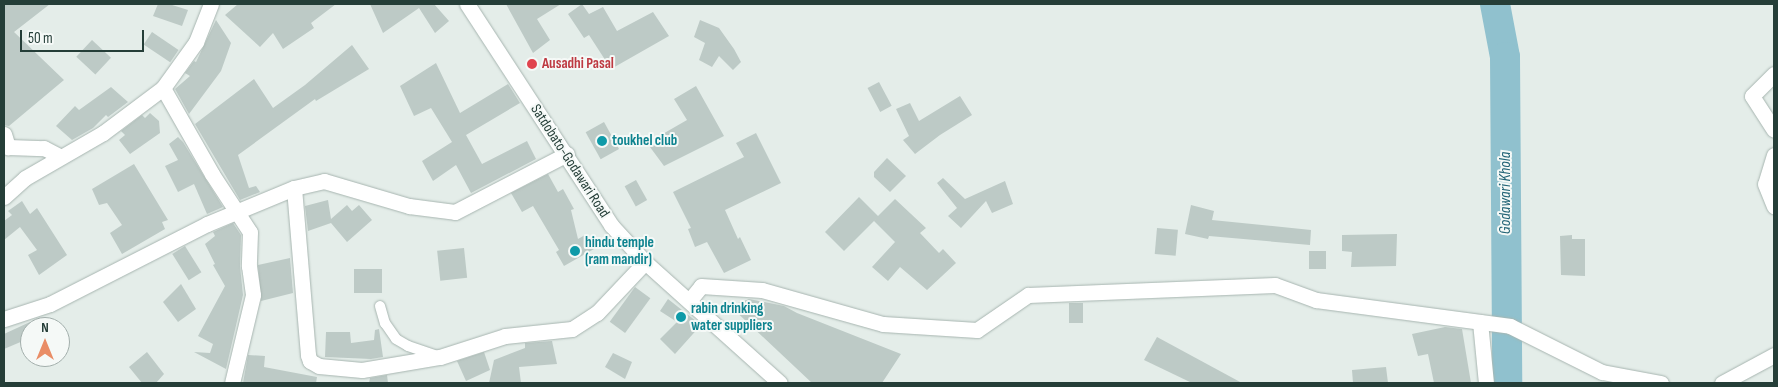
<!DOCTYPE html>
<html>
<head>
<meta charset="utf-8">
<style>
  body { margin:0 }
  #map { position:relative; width:1778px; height:387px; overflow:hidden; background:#e4ede9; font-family:"Sofia Sans Condensed",sans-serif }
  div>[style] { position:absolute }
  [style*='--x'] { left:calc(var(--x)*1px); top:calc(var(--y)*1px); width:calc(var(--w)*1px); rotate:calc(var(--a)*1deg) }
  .river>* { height:30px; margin:-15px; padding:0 15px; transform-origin:15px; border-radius:15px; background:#90c1ce }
  .building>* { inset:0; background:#bdcac6; transform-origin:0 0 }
  .roads { filter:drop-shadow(0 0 1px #a7b5b0) drop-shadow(0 0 1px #a7b5b0) }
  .lane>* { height:10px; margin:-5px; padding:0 5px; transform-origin:5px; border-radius:5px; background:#fff }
  .street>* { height:15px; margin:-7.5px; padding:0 7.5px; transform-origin:7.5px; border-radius:7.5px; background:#fff }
  .secondary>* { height:15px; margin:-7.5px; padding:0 7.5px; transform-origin:7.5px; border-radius:7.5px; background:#fff }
  .dots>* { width:14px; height:14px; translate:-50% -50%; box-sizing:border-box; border:2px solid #f5f9f7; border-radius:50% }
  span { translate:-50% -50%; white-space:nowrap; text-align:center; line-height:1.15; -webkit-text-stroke:4px #f5f9f7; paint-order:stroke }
  .health-label { font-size:15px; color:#be3a42; font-weight:700 }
  .left { translate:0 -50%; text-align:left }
  .culture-label { font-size:15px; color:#0d838f; font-weight:700 }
  .street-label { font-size:15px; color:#253e38 }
  .water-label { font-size:16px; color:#226476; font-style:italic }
  .frame { position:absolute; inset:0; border:5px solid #253e38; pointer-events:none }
  .north { position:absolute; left:20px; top:317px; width:50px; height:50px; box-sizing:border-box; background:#f5f9f7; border:1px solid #a2aeab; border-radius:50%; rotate:0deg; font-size:14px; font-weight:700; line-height:20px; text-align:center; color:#253e38 }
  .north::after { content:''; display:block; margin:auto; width:18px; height:22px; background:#e98d66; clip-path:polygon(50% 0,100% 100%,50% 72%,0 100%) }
  .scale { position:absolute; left:20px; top:30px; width:124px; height:22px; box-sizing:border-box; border:2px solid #253e38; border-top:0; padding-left:6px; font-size:15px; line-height:18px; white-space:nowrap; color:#253e38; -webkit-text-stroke:4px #f5f9f7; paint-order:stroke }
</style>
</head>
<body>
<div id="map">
  <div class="river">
    <i style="--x:1495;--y:4;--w:54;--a:79.3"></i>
    <i style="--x:1505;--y:57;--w:326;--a:89.6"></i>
  </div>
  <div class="building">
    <i style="clip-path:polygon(4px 4px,50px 4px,14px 32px,64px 80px,9px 126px,4px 125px)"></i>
    <i style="clip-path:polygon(158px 4px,169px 4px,188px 10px,182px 26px,153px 16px)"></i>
    <i style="clip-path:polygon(238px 4px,336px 4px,311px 23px,314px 28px,283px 49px,273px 33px,260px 47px,225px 15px)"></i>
    <i style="clip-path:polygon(370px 4px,434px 4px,449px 21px,435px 33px,419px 8px,383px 33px)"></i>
    <i style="clip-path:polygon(506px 4px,561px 4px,537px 19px,550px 40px,533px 53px)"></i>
    <i style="clip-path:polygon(582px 4px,589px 14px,603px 7px,617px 31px,653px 12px,669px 36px,611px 69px,589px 35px,584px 38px,568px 14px)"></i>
    <i style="clip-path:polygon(216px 20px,231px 43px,221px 71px,189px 114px,175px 89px,190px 76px,185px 73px,194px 61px,196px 62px)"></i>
    <i style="clip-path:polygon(700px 20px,719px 28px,734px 49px,741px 62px,733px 70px,719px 56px,712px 67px,699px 60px,705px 43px,694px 37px)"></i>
    <i style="left:152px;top:32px;width:32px;height:15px;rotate:34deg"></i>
    <i style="left:92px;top:40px;width:26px;height:23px;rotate:43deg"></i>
    <i style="clip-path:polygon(352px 45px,369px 69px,316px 101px,315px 99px,238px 155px,249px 188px,256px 186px,260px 192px,240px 200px,195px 124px,254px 79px,273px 108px,305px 85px)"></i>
    <i style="clip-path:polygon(436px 63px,460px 113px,508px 84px,520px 103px,466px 135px,482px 164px,527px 141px,536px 159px,471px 193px,456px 165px,433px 181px,422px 161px,452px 142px,431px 108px,414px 116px,400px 86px)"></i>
    <i style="left:879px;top:82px;width:27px;height:13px;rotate:62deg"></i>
    <i style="clip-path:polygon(696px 86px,724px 136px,664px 166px,647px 143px,687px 120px,674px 99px)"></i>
    <i style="clip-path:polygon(111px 87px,128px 102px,108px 117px,106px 115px,93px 128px,72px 140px,56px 126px,75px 106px,79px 110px)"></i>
    <i style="clip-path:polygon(960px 96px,972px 115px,940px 135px,915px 154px,903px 140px,909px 136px,896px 109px,910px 103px,919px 121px)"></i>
    <i style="clip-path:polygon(150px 113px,159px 121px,160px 133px,130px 154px,119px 140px,125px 135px,121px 131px,142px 115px,145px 118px)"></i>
    <i style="left:604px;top:122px;width:31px;height:21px;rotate:61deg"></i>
    <i style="clip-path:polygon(756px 133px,781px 183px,725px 210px,738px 239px,740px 237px,751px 260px,724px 273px,707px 242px,695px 247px,688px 229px,691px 228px,673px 192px,744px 157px,736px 143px)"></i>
    <i style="clip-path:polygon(178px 137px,183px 142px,223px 207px,207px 214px,194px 184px,178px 192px,165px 166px,178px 160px,169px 144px)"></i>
    <i style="clip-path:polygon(887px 158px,906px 176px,890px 192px,874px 177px,874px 172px)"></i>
    <i style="clip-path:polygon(134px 164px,168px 220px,162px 222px,165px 229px,122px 254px,110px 233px,122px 225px,107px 203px,99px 205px,92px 189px)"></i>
    <i style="clip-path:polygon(548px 174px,558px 192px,563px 189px,574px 209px,571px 210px,578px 239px,585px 235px,594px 249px,564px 266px,556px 252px,559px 250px,533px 206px,522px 212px,511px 193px)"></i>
    <i style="clip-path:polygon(943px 178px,965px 199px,1005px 181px,1013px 204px,992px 213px,986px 201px,961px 228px,948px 216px,957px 208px,937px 183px)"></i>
    <i style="left:636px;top:180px;width:23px;height:13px;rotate:61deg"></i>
    <i style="clip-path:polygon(859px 197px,878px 216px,895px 199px,926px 228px,920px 233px,939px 253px,943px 249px,956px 263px,927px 290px,900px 267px,888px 281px,872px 267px,895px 242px,874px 221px,877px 218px,844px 251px,825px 232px)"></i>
    <i style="clip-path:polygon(328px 200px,331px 219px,347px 205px,352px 211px,359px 205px,372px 220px,347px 242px,331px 223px,308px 231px,305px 206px)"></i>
    <i style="clip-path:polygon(22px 201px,30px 214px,37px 208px,67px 255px,39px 275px,28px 255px,37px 250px,20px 227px,4px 240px,4px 221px,12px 215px,8px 211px)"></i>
    <i style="clip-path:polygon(1191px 205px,1214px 211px,1212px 220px,1311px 230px,1310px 245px,1209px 236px,1208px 239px,1185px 234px)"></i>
    <i style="clip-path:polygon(233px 223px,241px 235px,240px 266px,243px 295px,226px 369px,194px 352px,210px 353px,213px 344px,198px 336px,225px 286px,213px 265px,215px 264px,205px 244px,215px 236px,213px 232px)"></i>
    <i style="left:1157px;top:228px;width:21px;height:26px;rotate:5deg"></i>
    <i style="clip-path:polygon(1397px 234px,1396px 266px,1351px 267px,1352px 252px,1342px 251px,1342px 235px)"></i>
    <i style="clip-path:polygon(1572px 235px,1572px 239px,1585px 239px,1585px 276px,1561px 275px,1560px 236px)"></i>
    <i style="left:185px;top:246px;width:31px;height:15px;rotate:58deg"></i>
    <i style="left:464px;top:248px;width:30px;height:27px;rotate:84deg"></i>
    <i style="left:1309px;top:251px;width:17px;height:18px"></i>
    <i style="clip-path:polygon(290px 258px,293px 293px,261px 301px,258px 265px)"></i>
    <i style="left:354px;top:269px;width:28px;height:24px"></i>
    <i style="clip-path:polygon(181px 284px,196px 309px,178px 322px,163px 302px)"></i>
    <i style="left:635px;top:287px;width:19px;height:43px;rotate:36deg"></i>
    <i style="clip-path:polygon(668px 299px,701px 325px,675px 354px,660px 339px,677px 322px,660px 311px)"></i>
    <i style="clip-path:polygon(749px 299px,784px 306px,797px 313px,901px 354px,882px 383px,812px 383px,730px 306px)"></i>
    <i style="left:1069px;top:303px;width:14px;height:20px"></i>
    <i style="clip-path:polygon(30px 322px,30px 338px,4px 349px,4px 334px)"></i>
    <i style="clip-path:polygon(1445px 327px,1462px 329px,1471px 383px,1434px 383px,1428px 354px,1418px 356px,1412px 334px)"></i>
    <i style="clip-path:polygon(379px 329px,383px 357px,371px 359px,325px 357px,326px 332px,350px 332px,351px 343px,374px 340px,375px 330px)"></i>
    <i style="clip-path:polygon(1157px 337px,1242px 383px,1192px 383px,1144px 360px)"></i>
    <i style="clip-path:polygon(552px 341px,557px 364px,519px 367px,521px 383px,489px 383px,494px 360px,525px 348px,525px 343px)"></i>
    <i style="clip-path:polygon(147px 352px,164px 374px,156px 383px,142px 383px,129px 367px)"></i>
    <i style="clip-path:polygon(484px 352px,490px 370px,466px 381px,457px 361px)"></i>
    <i style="clip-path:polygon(613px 353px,632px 362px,625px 379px,605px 367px)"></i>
    <i style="clip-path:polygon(248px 355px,265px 356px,264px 367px,317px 377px,316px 383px,243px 383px)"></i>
    <i style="clip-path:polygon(1386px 367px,1388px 383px,1353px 383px,1352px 370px)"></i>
    <i style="clip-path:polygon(387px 375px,388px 383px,369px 383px,370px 378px)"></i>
  </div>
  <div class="roads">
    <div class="lane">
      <i style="--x:380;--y:306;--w:18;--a:74"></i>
      <i style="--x:385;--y:323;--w:19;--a:55"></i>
      <i style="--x:396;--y:339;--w:14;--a:30"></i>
      <i style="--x:408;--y:346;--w:31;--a:19"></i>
    </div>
    <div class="street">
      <i style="--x:1774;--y:74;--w:31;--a:135"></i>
      <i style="--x:1752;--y:96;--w:40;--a:57.1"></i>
      <i style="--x:163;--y:88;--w:99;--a:60.3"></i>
      <i style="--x:212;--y:174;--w:69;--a:56.8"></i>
      <i style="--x:250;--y:232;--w:34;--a:92"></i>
      <i style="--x:249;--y:266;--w:29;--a:82"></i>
      <i style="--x:253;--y:295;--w:90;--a:103.4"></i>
      <i style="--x:4;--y:134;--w:14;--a:73"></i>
      <i style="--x:8;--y:147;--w:36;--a:2"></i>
      <i style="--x:44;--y:148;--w:19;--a:28"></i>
      <i style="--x:1774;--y:155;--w:30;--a:107"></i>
      <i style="--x:1765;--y:184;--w:24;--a:68"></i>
      <i style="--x:294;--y:188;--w:168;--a:85.2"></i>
      <i style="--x:308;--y:355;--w:6;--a:72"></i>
      <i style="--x:310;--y:361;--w:10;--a:29"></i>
      <i style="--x:319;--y:366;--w:43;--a:5.3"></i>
      <i style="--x:362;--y:370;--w:79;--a:-9.5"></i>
      <i style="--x:440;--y:357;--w:68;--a:-17.9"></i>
      <i style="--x:505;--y:336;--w:67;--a:-6"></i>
      <i style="--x:572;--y:329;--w:30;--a:-33"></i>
      <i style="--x:597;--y:313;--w:70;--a:-46.7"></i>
      <i style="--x:689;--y:301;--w:19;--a:-51"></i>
      <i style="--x:701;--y:286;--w:61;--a:3.8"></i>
      <i style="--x:762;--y:290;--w:126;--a:15.7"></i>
      <i style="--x:883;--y:324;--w:94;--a:3.7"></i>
      <i style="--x:977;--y:330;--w:62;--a:-34.5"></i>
      <i style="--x:1028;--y:295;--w:247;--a:-2.3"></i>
      <i style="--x:1275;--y:285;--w:44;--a:20.1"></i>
      <i style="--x:1316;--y:300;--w:196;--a:7.6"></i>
      <i style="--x:1510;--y:326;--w:103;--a:26.6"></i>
      <i style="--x:1602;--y:372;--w:60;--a:10.6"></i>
      <i style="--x:4;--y:319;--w:48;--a:-18.1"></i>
      <i style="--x:50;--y:304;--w:176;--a:-27"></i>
      <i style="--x:207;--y:224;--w:94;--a:-22.5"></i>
      <i style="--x:294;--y:188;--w:31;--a:-13"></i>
      <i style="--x:324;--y:181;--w:89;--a:16.4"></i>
      <i style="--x:409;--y:206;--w:46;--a:7.4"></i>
      <i style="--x:455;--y:212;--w:126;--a:-27.4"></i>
      <i style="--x:1480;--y:322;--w:61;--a:84.4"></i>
      <i style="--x:1722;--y:383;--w:59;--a:-28.3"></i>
    </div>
    <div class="secondary">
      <i style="--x:467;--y:4;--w:264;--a:56.9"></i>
      <i style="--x:611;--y:225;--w:50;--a:47.4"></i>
      <i style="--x:645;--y:262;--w:181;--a:41.9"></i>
      <i style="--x:4;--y:197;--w:28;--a:-42"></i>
      <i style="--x:25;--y:178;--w:90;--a:-30"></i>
      <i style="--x:103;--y:133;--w:75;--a:-36.9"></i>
      <i style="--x:163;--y:88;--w:57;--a:-54.3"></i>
      <i style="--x:196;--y:42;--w:41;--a:-68.5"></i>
    </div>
  </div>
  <div class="dots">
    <i style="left:532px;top:64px;background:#e0444e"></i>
    <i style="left:602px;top:141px;background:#0f9aa8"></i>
    <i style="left:575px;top:251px;background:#0f9aa8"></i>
    <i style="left:681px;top:317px;background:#0f9aa8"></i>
  </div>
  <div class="health-label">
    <span class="left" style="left:542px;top:64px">Ausadhi Pasal</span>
  </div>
  <div class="culture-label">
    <span class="left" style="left:612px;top:141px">toukhel club</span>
    <span class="left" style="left:585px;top:251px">hindu temple<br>(ram mandir)</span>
    <span class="left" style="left:691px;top:317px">rabin drinking<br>water suppliers</span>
  </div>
  <div class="street-label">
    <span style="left:570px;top:161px;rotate:57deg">Satdobato-Godawari Road</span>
  </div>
  <div class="water-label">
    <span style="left:1506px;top:193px;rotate:-90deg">Godawari Khola</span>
  </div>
  <div class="frame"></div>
  <div class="north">N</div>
  <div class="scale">50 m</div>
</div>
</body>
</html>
